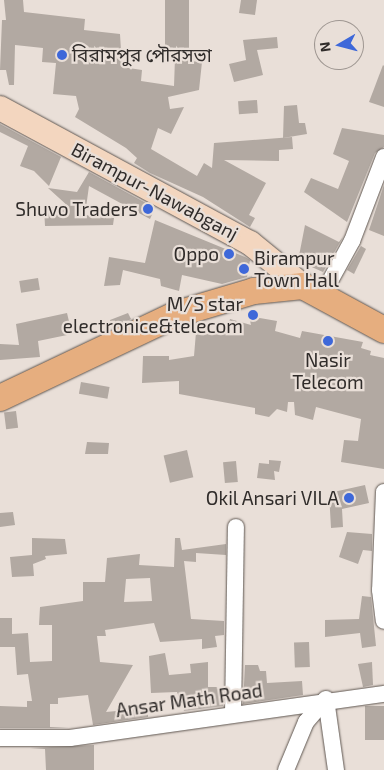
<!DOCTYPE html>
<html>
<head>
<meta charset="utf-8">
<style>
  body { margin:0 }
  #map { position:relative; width:384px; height:770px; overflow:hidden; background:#e9dfd8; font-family:"Exo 2","Noto Sans Bengali",sans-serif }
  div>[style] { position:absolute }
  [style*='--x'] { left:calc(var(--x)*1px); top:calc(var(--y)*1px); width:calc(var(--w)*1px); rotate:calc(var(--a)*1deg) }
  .building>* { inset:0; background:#b2a9a2; transform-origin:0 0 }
  .roads { filter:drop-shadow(0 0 1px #5f5751) drop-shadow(0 0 1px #5f5751) }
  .street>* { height:16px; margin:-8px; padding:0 8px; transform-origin:8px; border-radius:8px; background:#fff }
  .secondary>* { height:24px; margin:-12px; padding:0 12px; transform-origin:12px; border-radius:12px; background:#f3d6bf }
  .primary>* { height:26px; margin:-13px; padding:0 13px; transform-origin:13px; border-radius:13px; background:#e6ae7f }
  .dots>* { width:14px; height:14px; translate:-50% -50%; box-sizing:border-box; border:2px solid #e9dfd8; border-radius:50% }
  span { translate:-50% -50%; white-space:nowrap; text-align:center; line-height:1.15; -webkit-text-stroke:4.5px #e9dfd8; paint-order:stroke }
  .poi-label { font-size:19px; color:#302c2a }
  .left { translate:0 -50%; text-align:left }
  .right { translate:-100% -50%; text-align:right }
  .street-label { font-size:19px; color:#302c2a }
  .north { position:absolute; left:314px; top:20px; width:50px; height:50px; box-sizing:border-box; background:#e9dfd8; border:1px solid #9f9792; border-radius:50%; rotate:262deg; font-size:14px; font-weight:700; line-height:20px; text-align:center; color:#302c2a }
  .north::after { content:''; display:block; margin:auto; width:18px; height:22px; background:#3e68d9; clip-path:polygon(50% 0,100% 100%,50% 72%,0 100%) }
</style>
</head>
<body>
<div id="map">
  <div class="building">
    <i style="clip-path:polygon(4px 0,23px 0,24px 12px,85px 19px,84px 30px,120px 34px,122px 67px,142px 70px,141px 81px,174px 86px,175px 58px,165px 58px,165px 0,189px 0,189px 61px,202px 62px,199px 90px,168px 97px,170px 109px,184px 107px,171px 134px,158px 128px,151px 149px,197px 176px,204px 163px,212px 168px,214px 143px,292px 137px,293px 149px,279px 150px,279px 161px,224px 160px,266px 183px,249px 215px,255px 218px,250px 227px,203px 197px,150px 173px,134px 163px,137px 158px,126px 148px,75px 117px,79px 109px,76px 96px,53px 94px,56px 63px,42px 62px,43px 48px,15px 45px,14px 85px,9px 85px,6px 70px,0 70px,2px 20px,6px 20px)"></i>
    <i style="clip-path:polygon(241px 0,257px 0,255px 15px,239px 13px)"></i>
    <i style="clip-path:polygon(277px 37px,278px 48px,257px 50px,263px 75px,234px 82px,229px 64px,246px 60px,243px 40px)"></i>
    <i style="clip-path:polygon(383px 65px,384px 66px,384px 107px,369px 102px)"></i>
    <i style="left:257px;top:100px;width:13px;height:19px;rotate:86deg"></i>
    <i style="clip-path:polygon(297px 105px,299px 123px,305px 123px,307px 134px,283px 138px,284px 106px)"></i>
    <i style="clip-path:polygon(0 124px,61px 157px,49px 186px,34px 171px,20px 166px,28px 146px,0 132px)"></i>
    <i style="clip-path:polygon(342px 128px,384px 135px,384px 147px,375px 153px,347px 222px,304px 192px,311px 178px,338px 189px,349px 161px,333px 154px)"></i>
    <i style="clip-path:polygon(89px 172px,155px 208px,150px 219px,89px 186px,85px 215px,114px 218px,113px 225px,45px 226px,44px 207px,69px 207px,48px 188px,77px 192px)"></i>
    <i style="clip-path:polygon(384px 185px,384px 236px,369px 230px)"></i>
    <i style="clip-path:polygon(155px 220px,245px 257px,250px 260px,247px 277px,222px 284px,182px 275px,179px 291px,161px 286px,160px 279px,123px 270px,120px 285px,104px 286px,109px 257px,145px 263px)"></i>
    <i style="clip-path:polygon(305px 225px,339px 242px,343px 237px,323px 272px,298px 261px)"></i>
    <i style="clip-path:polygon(361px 246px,366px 249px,354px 274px,347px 270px)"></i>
    <i style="left:38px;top:278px;width:12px;height:19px;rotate:81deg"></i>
    <i style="clip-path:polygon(67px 313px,72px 334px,38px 341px,40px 357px,0 360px,0 344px,19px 345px,16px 324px)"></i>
    <i style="clip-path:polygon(128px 313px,131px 319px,113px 328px,110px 320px)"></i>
    <i style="clip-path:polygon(249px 316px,277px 321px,275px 331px,300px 338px,302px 331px,363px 342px,361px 348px,371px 351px,370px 355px,384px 358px,384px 469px,341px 462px,344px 440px,358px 441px,361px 419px,316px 407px,313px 420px,295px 415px,294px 402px,288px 402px,287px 412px,277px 409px,269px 417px,255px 414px,255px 408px,179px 394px,179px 381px,142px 383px,143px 356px,169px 356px,169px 360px,194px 356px,196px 332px,226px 334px,230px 319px,251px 325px)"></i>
    <i style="left:81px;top:382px;width:29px;height:12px;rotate:10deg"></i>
    <i style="left:16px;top:411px;width:17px;height:12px;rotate:83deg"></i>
    <i style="clip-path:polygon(87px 442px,109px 443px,108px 454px,85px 454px)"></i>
    <i style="left:187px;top:450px;width:28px;height:24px;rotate:77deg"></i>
    <i style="clip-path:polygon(269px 460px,281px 461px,279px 472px,274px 471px,275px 480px,257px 478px,259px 463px,269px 464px)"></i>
    <i style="left:236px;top:461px;width:21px;height:13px;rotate:85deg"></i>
    <i style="clip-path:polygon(365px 485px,369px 503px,342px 509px,343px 527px,331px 528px,329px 493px)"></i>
    <i style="clip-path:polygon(13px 512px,15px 525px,0 527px,0 513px)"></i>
    <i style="clip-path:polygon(347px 532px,372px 534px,372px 551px,363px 550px,358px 564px,339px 557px)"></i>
    <i style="clip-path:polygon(32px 538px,65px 539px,67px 554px,45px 556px,46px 559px,33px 564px,34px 576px,12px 577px,10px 557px,32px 555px)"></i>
    <i style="clip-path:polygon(evenodd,175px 538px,180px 538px,182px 550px,226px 544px,226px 555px,196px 553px,196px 562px,184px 561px,191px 619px,224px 621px,224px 635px,215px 636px,217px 647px,202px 649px,202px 639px,160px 642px,154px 623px,105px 630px,106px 636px,97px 636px,100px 662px,133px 665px,106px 712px,148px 708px,148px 717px,93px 725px,88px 695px,58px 698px,58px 704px,50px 704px,50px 727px,69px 728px,0 728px,0 706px,27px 707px,27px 701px,32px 701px,28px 674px,17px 675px,15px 647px,0 647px,0 618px,12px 618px,12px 634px,28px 633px,30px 662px,52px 661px,52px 625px,39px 625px,40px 607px,83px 601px,83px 582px,105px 582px,107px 558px,140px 554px,139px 565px,174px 567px,175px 538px,150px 578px,152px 601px,124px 602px,126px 579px,150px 578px)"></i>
    <i style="clip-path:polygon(362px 596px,371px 597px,376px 646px,362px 648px,360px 633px,325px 637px,325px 620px,359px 619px)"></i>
    <i style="left:309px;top:642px;width:25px;height:15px;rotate:88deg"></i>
    <i style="clip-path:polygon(165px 653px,169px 675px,191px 673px,190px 664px,208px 662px,208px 687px,223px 687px,223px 706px,184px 711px,177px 692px,151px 693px,149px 656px)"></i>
    <i style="clip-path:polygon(372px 662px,373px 685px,363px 687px,358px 664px)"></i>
    <i style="clip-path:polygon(245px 665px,258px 665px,260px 671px,266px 671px,267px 683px,302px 681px,303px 695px,243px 704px)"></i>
    <i style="left:384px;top:706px;width:34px;height:19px;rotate:90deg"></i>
    <i style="clip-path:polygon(94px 745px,94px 770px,46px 770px,45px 749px,30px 748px)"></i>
  </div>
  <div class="roads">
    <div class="street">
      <i style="--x:316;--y:294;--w:19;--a:-43"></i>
      <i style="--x:330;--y:281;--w:46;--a:-61.2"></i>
      <i style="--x:352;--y:241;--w:90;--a:-69.1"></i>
      <i style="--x:384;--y:492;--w:98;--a:92.3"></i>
      <i style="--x:380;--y:590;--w:31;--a:83"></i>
      <i style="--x:326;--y:699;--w:72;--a:82"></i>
      <i style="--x:233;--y:714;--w:187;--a:-89.1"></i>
      <i style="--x:0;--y:738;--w:70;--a:0"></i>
      <i style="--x:70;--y:738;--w:317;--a:-8"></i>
      <i style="--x:286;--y:770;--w:52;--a:-67.4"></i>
      <i style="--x:306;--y:722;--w:30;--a:-49"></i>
    </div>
    <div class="secondary">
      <i style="--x:0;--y:108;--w:284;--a:28.4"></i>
      <i style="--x:250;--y:243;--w:68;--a:39.1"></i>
    </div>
    <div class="primary">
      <i style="--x:0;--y:398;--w:196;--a:-25.4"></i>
      <i style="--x:177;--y:314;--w:80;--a:-16.6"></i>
      <i style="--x:254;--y:291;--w:49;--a:-5.8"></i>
      <i style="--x:303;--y:286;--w:92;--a:28.5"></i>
    </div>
  </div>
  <div class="dots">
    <i style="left:62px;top:55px;background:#3e68d9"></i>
    <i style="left:148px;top:209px;background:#3e68d9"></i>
    <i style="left:229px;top:254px;background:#3e68d9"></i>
    <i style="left:244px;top:269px;background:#3e68d9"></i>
    <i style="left:253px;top:315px;background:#3e68d9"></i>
    <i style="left:328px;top:341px;background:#3e68d9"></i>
    <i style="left:349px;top:498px;background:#3e68d9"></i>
  </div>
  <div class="poi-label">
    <span class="left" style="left:72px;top:55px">বিরামপুর পৌরসভা</span>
    <span class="right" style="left:138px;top:209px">Shuvo Traders</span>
    <span class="right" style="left:219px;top:254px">Oppo</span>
    <span class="left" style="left:254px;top:269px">Birampur<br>Town Hall</span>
    <span class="right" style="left:243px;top:315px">M/S star<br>electronice&amp;telecom</span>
    <span style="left:328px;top:371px">Nasir<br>Telecom</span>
    <span class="right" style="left:339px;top:498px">Okil Ansari VILA</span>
  </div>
  <div class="street-label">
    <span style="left:155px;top:191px;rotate:28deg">Birampur-Nawabganj</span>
    <span style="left:189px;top:700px;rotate:-8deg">Ansar Math Road</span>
  </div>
  <div class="north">N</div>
</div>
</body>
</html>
